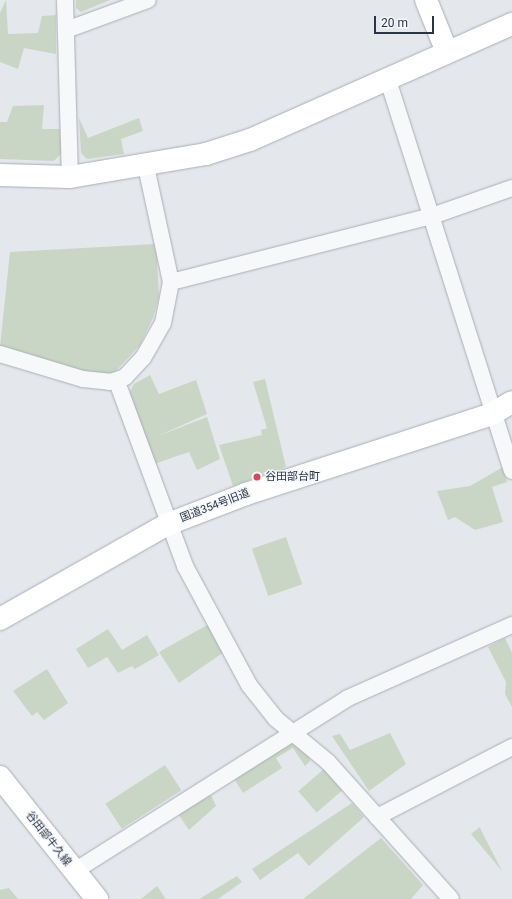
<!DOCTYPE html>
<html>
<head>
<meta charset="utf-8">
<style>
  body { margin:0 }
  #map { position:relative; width:512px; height:899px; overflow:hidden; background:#e4e7ec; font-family:Roboto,"Noto Sans JP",sans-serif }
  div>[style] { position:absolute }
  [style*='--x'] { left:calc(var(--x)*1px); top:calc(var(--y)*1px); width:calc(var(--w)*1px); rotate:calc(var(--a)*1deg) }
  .green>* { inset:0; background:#c9d6c5; transform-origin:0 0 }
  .roads { filter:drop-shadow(0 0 1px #a9aeb7) drop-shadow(0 0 1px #a9aeb7) }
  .street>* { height:16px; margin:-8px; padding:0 8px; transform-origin:8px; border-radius:8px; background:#f7f8fa }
  .secondary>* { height:22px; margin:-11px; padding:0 11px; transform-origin:11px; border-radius:11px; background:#fff }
  .dots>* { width:11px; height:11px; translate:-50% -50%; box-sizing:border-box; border:2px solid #f4f6f9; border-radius:50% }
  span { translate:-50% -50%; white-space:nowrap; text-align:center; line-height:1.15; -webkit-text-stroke:3px #f4f6f9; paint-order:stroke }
  .poi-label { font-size:11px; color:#2b3445 }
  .left { translate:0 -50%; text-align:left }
  .street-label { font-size:11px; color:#2b3445 }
  .scale { position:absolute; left:374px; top:16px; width:60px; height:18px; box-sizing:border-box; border:2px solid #2b3445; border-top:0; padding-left:5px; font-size:12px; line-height:14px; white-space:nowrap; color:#2b3445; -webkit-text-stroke:3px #f4f6f9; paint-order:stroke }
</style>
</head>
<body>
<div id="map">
  <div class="green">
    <i style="clip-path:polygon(6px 0,8px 34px,38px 33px,42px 16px,56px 15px,56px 54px,24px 48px,18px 69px,0 62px,0 13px)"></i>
    <i style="clip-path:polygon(76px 0,110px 0,81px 12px,76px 8px)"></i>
    <i style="clip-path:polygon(44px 105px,42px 129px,60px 129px,62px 153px,54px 161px,0 159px,0 122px,7px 122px,13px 106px)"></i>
    <i style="clip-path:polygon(79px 118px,88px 138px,139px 118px,143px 131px,121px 139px,124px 154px,87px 159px,81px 153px)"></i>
    <i style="clip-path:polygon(156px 244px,159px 296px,153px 318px,140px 345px,113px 374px,78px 371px,0 347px,10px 252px)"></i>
    <i style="clip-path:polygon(150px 375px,159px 394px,196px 380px,207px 414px,158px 436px,207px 417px,220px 459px,197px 470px,189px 452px,154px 464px,130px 392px,134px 384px)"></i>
    <i style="clip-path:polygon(265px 379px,286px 467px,233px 486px,219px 445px,262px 435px,261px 430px,267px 428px,253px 382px)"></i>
    <i style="clip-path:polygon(503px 467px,507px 482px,492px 487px,503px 522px,475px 530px,455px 517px,448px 520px,437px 491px,470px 486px)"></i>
    <i style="left:286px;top:537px;width:50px;height:36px;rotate:71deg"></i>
    <i style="clip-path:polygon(209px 624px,224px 652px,179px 683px,159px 652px)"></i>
    <i style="clip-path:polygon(108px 629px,122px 650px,147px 635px,159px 655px,135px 669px,132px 666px,118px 673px,107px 657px,88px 668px,76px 649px)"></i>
    <i style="clip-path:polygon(505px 638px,512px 653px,512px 707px,505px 694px,506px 682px,488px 647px)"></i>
    <i style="clip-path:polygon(47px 669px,68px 703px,44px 720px,37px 712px,32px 716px,13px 691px)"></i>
    <i style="clip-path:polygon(390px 733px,406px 764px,369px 791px,332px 736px,340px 734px,350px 750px)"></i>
    <i style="clip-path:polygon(284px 744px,298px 744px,309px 754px,310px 761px,305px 766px,293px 748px,276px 758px,282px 768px,243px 793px,233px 777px)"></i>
    <i style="left:165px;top:765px;width:30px;height:71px;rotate:57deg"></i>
    <i style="left:324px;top:769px;width:28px;height:34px;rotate:49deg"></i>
    <i style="clip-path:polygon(209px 791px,216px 806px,189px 830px,177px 812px)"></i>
    <i style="clip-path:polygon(352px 803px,364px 817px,309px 866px,298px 853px,260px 880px,252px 869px)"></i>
    <i style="clip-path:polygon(480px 827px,481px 830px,502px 871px,471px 834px)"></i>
    <i style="clip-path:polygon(381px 838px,423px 885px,411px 899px,303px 899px)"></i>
    <i style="clip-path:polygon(237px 876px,242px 882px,218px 899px,199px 899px)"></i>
    <i style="clip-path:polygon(157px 886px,166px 899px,141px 899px)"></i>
    <i style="clip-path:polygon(9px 888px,18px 899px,0 899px,0 890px)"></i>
  </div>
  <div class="roads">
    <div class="street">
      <i style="--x:65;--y:0;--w:177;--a:88.4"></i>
      <i style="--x:66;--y:30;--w:87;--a:-20.1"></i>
      <i style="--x:388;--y:80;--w:410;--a:72.4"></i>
      <i style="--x:171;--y:282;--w:269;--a:-14.2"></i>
      <i style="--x:432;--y:216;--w:85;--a:-19.3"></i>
      <i style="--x:0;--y:354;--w:87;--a:16.8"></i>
      <i style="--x:83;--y:379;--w:27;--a:6"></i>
      <i style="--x:110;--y:382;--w:16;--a:-18"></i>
      <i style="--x:125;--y:377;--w:26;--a:-47"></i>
      <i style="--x:143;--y:358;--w:40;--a:-60.3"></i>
      <i style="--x:163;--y:323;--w:42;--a:-79"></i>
      <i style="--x:171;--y:282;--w:119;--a:-102.2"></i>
      <i style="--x:117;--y:382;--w:196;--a:69.7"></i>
      <i style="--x:185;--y:566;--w:135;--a:61.7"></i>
      <i style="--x:249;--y:685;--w:43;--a:51.5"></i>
      <i style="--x:276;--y:719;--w:67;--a:39.6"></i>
      <i style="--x:328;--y:762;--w:184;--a:48.1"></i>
      <i style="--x:377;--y:817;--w:152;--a:-27.4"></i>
      <i style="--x:73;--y:872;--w:325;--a:-32.3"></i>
      <i style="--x:348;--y:698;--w:180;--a:-24"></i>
    </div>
    <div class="secondary">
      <i style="--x:426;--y:0;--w:56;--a:68"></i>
      <i style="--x:0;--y:175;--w:70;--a:1.6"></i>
      <i style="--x:70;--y:177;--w:138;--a:-9.6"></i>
      <i style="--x:206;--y:154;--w:46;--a:-17.7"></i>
      <i style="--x:250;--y:140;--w:287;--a:-23.9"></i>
      <i style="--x:0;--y:619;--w:193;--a:-29.5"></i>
      <i style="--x:168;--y:524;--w:84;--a:-21"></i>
      <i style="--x:246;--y:494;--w:259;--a:-18"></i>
      <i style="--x:492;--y:414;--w:23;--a:-31"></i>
      <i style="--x:0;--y:777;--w:156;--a:51.5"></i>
    </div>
  </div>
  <div class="dots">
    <i style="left:257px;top:477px;background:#d1495b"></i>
  </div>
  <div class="poi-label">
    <span class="left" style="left:265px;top:477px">谷田部台町</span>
  </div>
  <div class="street-label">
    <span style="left:215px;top:506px;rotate:-21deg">国道354号旧道</span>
    <span style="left:48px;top:839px;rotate:52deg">谷田部牛久線</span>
  </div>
  <div class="scale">20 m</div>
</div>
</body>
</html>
